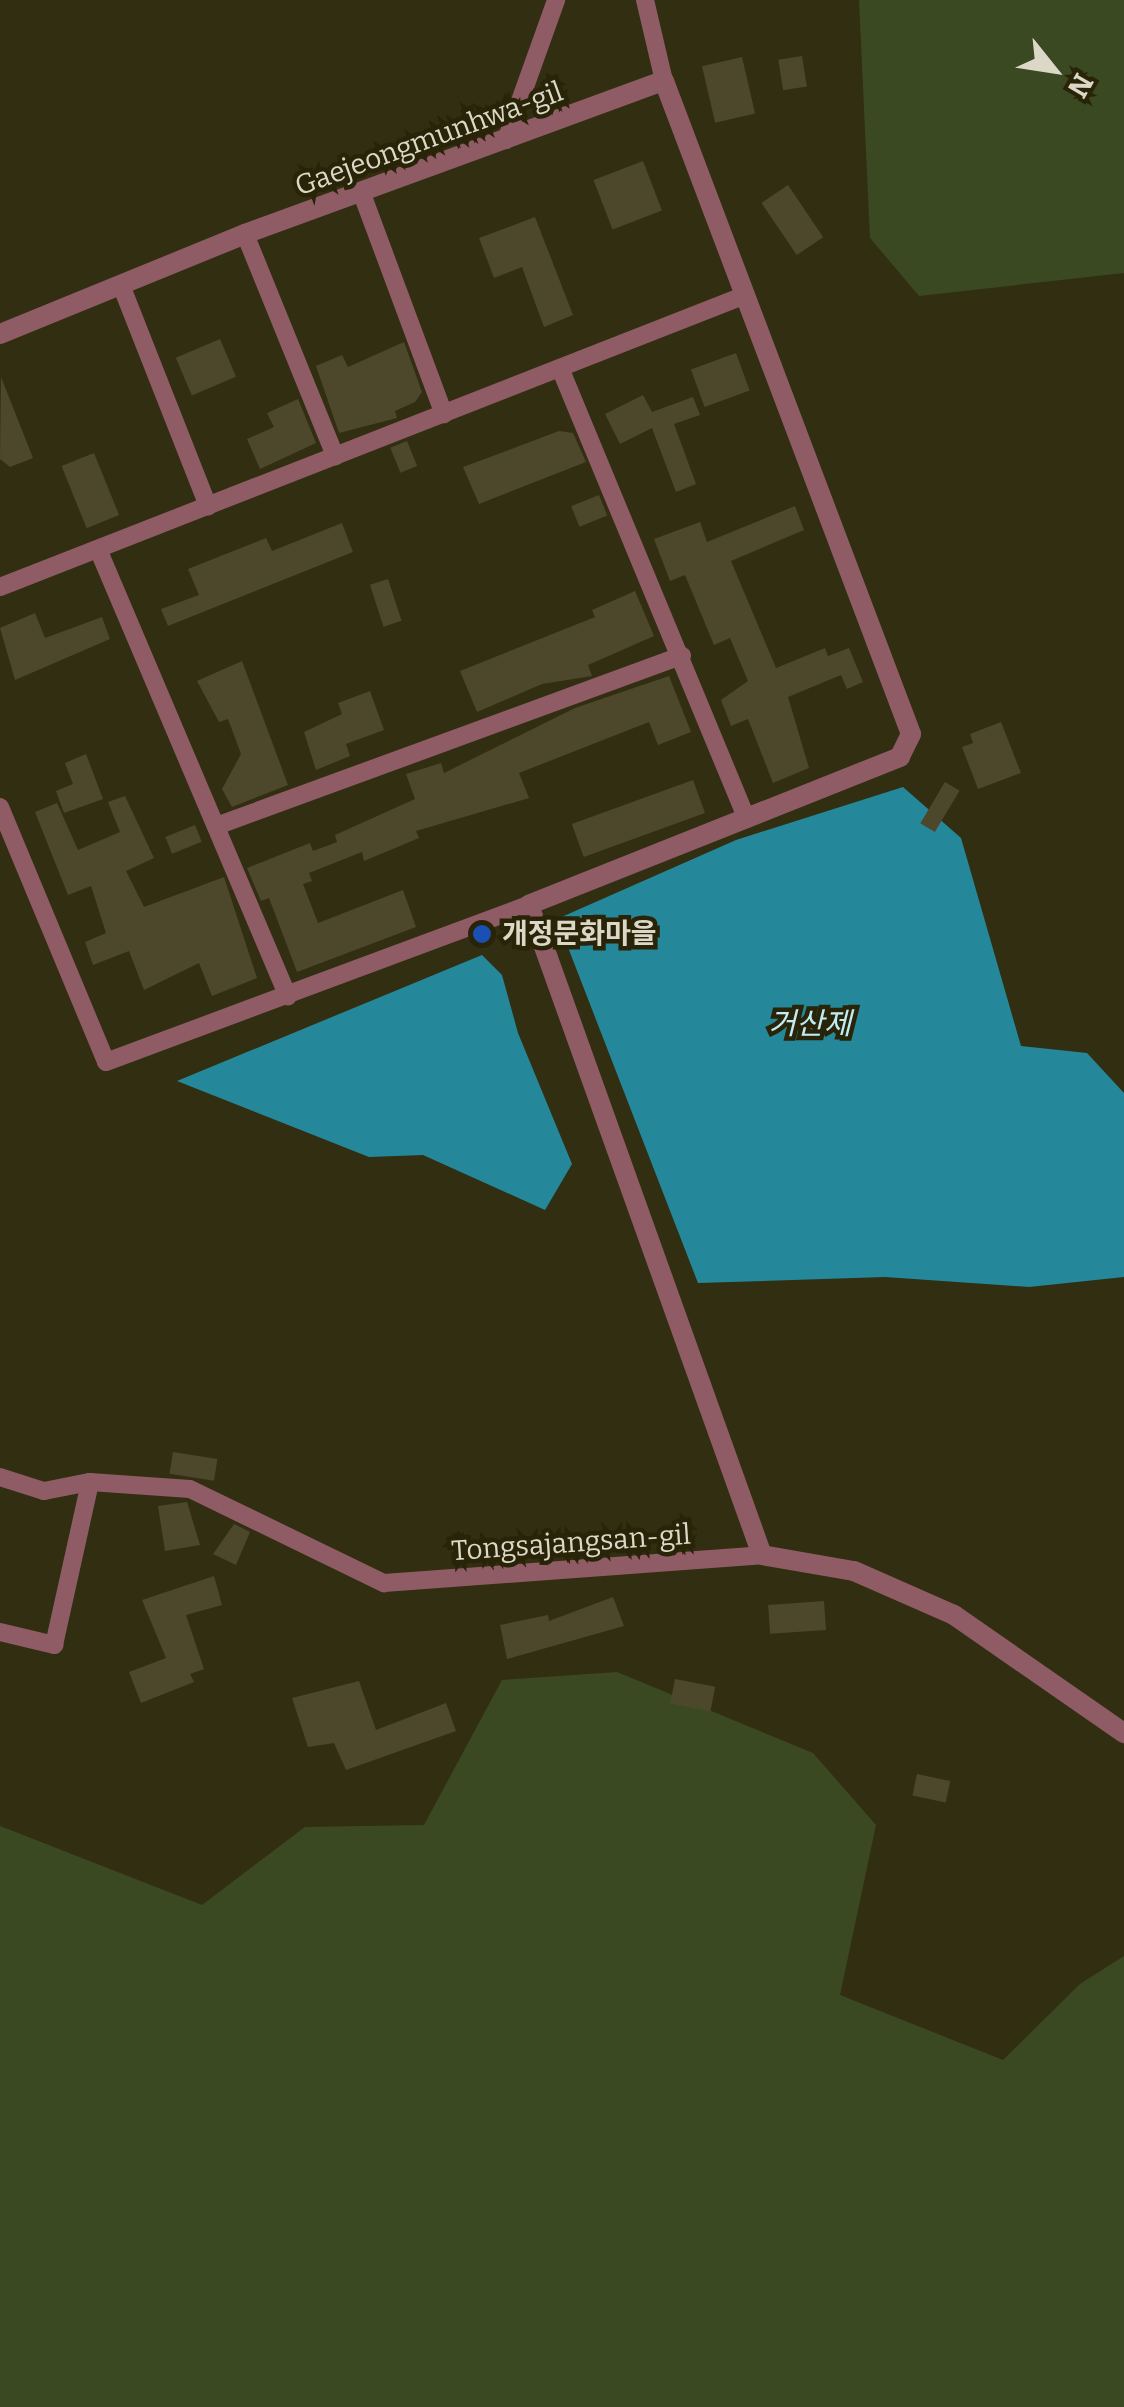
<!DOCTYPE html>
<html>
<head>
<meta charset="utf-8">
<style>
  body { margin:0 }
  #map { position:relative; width:1124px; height:2407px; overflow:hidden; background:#322e11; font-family:Bitter,"Noto Sans KR",serif }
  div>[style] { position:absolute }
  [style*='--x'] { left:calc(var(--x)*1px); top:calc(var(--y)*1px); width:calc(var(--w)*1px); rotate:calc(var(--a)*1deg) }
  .green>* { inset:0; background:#3b4922 }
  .water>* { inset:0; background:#24889a }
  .building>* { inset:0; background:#4d482b; transform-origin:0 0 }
  .minor>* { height:18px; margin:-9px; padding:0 9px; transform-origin:9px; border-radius:9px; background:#8f5c66 }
  .tertiary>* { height:20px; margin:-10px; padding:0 10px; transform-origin:10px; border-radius:10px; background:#8f5c66 }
  .dots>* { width:28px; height:28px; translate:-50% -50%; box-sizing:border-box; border:5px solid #292407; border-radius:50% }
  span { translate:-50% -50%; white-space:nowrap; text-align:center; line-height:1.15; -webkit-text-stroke:9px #292407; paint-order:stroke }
  .street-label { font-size:28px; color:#dbd8c8 }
  .poi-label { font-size:28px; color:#dbd8c8; font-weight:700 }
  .left { translate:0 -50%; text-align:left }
  .water-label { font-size:30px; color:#bfecf6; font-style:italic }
  .north { position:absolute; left:1004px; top:20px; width:100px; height:100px; -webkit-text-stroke:8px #292407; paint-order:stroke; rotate:120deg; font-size:28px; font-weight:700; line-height:40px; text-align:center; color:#dbd8c8 }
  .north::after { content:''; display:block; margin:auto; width:35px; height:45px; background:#dbd8c8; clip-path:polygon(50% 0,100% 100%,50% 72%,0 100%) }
</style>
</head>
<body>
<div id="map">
  <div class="green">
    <i style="clip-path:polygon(859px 0,1124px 0,1124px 273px,919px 296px,870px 238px)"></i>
    <i style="clip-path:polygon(617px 1672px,813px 1753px,876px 1825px,840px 1995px,1003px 2060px,1080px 1984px,1124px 1956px,1124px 2407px,0 2407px,0 1826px,202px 1905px,305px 1827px,424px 1825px,502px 1680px)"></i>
  </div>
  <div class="water">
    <i style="clip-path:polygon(903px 787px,961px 838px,1021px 1046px,1087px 1053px,1124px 1093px,1124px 1277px,1029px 1287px,885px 1277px,698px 1283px,557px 919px,736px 840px)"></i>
    <i style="clip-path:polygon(482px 955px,502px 975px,518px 1033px,572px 1164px,545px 1210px,423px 1155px,369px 1157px,177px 1081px)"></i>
  </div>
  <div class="building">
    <i style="left:802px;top:56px;width:31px;height:24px;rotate:81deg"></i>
    <i style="left:742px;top:57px;width:58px;height:41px;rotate:77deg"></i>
    <i style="left:643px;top:161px;width:53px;height:53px;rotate:69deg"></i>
    <i style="left:788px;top:185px;width:63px;height:32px;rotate:56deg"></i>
    <i style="clip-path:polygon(535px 217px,573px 315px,544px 327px,522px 267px,494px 278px,479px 238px)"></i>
    <i style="left:220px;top:339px;width:41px;height:48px;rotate:67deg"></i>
    <i style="clip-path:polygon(404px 342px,422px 392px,415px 402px,395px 411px,397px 418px,339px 433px,316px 366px,342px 355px,348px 367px)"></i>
    <i style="left:736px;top:353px;width:40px;height:48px;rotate:70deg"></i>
    <i style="clip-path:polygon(1px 377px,33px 458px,10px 467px,0 459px)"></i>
    <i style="clip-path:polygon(643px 395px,652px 412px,693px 397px,700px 415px,674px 424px,696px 484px,676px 492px,652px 428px,620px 444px,605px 414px)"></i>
    <i style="clip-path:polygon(298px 399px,316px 443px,260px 469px,247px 439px,274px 427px,267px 413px)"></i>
    <i style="clip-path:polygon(559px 431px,573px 433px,586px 462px,479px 504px,463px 467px)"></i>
    <i style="left:407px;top:441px;width:27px;height:18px;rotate:68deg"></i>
    <i style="left:94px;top:453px;width:67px;height:35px;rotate:68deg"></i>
    <i style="left:599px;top:495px;width:22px;height:30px;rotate:68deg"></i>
    <i style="clip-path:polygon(795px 506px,804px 530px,731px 561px,776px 668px,825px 648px,828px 656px,849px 648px,863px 682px,847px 689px,841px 675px,788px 697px,809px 768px,773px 783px,748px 719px,731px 726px,721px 700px,748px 681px,730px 638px,714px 645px,685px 575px,670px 581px,654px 539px,700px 522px,707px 542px)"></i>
    <i style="clip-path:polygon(342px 523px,353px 552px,168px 626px,161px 609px,199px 595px,188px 569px,266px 538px,272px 551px)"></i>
    <i style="left:388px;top:579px;width:44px;height:19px;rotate:72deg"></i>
    <i style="clip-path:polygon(635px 591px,654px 636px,588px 665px,592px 676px,542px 684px,477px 712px,460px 671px,595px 617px,592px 610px)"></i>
    <i style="clip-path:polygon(35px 613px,45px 638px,102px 617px,110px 639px,15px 680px,0 628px)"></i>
    <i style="clip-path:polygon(242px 661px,288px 785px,232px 807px,222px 789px,241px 754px,228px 719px,219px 722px,197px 681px)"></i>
    <i style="clip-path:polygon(669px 676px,691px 732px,658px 745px,649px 722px,519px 773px,529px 798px,416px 831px,419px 838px,364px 861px,362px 852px,309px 873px,312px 881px,303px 884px,318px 923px,403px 890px,416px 927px,297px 972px,269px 898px,261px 901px,247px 868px,310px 843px,313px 851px,337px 842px,335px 835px,415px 799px,406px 774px,441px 763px,444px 773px,575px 708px)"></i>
    <i style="clip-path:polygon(370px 691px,384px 730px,346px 744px,350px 756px,316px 770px,304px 732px,342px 714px,338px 703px)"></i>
    <i style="clip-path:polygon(1001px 722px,1021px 773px,978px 789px,962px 747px,973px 743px,970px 734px)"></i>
    <i style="clip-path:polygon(86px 754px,103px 799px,64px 813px,56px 791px,73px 784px,65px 763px)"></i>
    <i style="left:693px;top:780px;width:35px;height:129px;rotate:70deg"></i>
    <i style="left:945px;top:782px;width:17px;height:48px;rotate:31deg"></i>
    <i style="clip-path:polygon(125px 796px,154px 858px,126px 871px,144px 907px,224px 877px,257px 978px,212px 996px,199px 963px,144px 990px,129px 951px,93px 965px,85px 942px,106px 933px,91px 886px,68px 895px,35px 812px,57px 803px,78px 850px,120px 832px,108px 802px)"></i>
    <i style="left:195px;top:825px;width:18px;height:32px;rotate:68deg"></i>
    <i style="left:173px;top:1452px;width:45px;height:22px;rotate:9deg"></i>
    <i style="clip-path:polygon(187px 1502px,200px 1545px,165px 1551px,158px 1506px)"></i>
    <i style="clip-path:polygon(234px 1524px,250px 1532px,236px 1565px,213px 1554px)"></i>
    <i style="clip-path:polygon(214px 1576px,222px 1605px,186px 1615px,204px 1669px,190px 1674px,194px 1682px,141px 1703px,129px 1672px,166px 1658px,142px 1600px)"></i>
    <i style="clip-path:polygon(613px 1597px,624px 1626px,507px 1659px,500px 1625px,548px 1615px,549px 1621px)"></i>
    <i style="left:824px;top:1601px;width:29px;height:56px;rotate:86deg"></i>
    <i style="left:675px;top:1679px;width:41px;height:25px;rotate:11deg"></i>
    <i style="clip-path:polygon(359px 1681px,376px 1730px,446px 1703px,456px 1731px,346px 1770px,334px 1743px,308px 1747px,292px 1698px)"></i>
    <i style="left:917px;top:1774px;width:34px;height:22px;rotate:12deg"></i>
  </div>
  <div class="minor">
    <i style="--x:645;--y:0;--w:83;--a:76.8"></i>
    <i style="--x:506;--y:140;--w:149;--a:-70.3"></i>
    <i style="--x:362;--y:194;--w:235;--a:69.6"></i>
    <i style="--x:245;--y:234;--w:240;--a:67.9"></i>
    <i style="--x:121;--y:285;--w:238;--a:68.5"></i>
    <i style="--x:560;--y:368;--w:488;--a:67.5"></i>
    <i style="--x:98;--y:549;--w:486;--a:67"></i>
    <i style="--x:0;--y:587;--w:801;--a:-21.38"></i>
    <i style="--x:0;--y:807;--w:276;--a:67.4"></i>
    <i style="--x:106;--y:1062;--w:451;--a:-20.4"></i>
    <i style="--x:219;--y:825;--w:493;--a:-20.1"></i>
    <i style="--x:0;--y:1477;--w:46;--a:17.7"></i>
    <i style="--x:44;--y:1491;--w:47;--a:-11.1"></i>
    <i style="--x:90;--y:1482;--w:100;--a:4"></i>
    <i style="--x:190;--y:1489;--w:216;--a:25.9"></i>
    <i style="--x:384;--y:1583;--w:379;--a:-4.2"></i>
    <i style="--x:0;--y:1632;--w:56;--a:13.5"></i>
    <i style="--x:54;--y:1645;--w:167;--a:-77.5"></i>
  </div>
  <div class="tertiary">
    <i style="--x:0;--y:334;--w:265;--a:-22.2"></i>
    <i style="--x:245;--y:234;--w:446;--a:-20.1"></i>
    <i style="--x:664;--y:81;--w:698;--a:69.28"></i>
    <i style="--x:911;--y:734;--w:25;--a:116"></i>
    <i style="--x:900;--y:757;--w:399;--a:158.3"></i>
    <i style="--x:529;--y:905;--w:690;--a:70.28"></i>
    <i style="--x:762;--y:1555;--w:93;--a:9.9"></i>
    <i style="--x:854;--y:1571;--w:109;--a:23.7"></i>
    <i style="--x:954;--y:1615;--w:207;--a:34.8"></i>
  </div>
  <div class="dots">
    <i style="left:482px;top:934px;background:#1a4fb4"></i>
  </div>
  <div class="street-label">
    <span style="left:429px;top:139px;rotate:-20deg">Gaejeongmunhwa-gil</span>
    <span style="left:571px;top:1543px;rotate:-4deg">Tongsajangsan-gil</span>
  </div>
  <div class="poi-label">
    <span class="left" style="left:502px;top:934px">개정문화마을</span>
  </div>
  <div class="water-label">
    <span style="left:810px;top:1024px">거산제</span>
  </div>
  <div class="north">N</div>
</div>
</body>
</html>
